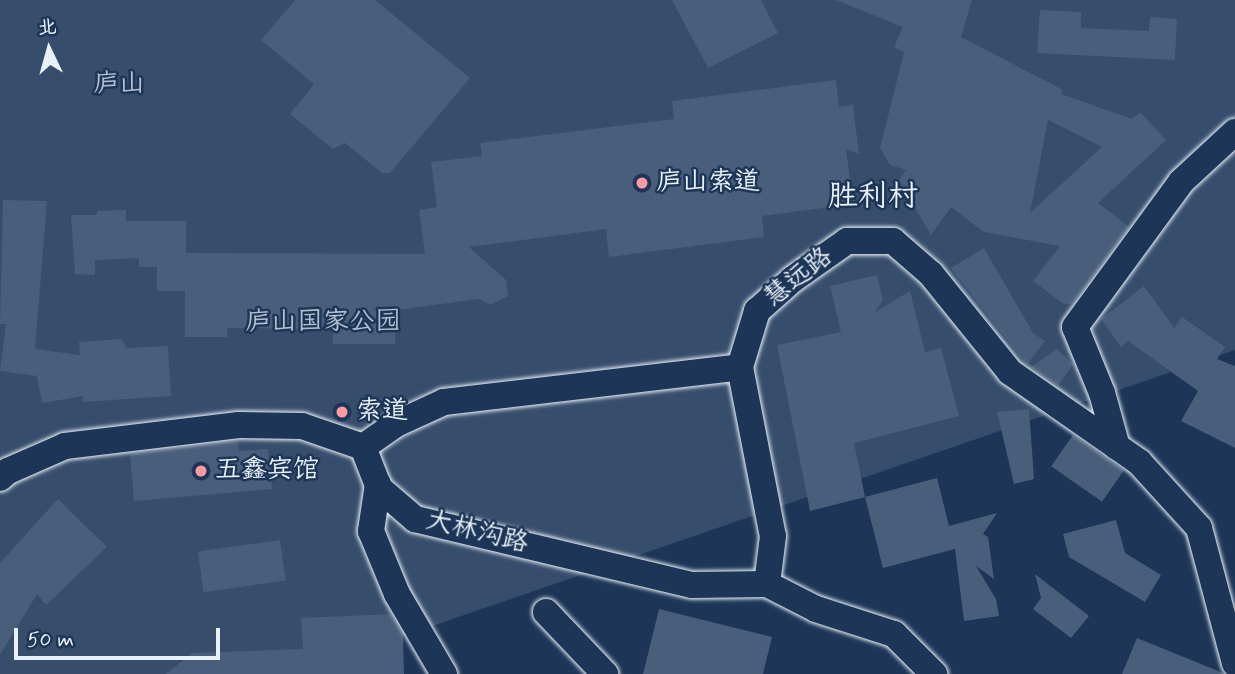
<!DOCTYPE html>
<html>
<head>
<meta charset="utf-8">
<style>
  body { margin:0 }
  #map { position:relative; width:1235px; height:674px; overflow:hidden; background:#1d3557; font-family:Mynerve,"LXGW WenKai TC",sans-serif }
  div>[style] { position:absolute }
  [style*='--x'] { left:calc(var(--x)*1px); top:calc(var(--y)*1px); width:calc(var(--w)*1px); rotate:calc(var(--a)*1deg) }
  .green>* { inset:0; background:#374d6c }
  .building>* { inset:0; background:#495e7a; transform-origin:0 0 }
  .roads { filter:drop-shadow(0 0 2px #e8f1f8) drop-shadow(0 0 2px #e8f1f8) }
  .minor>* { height:26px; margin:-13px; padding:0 13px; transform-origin:13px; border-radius:13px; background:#1d3557 }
  .dots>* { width:19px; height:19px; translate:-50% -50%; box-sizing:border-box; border:4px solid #1d3557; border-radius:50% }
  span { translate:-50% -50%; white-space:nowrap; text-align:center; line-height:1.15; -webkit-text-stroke:5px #1d3557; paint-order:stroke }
  .park-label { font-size:26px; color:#b3c0ce }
  .poi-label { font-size:26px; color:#e8f1f8 }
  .left { translate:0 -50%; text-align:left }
  .street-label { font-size:26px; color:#e8f1f8 }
  .quarter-label { font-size:30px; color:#e8f1f8 }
  .north { position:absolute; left:14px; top:14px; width:70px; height:70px; -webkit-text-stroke:5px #1d3557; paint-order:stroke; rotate:355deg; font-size:19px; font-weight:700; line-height:28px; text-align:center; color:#e8f1f8 }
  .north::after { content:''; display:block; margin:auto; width:24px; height:32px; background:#e8f1f8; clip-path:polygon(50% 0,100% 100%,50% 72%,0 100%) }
  .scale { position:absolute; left:14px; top:628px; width:206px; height:32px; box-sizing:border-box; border:4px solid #e8f1f8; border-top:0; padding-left:9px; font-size:21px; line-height:24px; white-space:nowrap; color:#e8f1f8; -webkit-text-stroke:5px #1d3557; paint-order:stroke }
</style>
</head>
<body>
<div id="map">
  <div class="green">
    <i style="clip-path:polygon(0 0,1235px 0,1235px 350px,293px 674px,0 674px)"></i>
  </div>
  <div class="building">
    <i style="clip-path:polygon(295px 0,375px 0,470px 78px,390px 173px,382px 173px,345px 143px,333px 149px,290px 114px,314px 84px,261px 40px)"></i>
    <i style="clip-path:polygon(672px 0,761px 0,778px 33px,708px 68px)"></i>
    <i style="clip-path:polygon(evenodd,836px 0,972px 0,961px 37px,1063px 90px,1061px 94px,1132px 119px,1140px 112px,1166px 140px,1098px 203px,1129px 227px,1072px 304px,1064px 304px,1033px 281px,1060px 246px,984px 232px,951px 207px,931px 235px,899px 180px,906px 170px,890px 165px,880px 148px,904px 52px,894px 47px,903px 27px,836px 0,1048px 120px,1102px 147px,1030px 213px,1048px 120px)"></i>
    <i style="clip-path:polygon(1040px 10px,1081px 12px,1081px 28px,1149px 31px,1150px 17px,1177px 19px,1175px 60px,1037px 53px)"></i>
    <i style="clip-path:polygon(836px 80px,839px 107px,853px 105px,859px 154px,846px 149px,853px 204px,762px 216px,764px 237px,609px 257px,606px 229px,469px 247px,506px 280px,508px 296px,491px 305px,479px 299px,396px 310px,395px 344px,333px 344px,333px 329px,227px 328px,227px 337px,185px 337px,185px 291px,157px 291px,157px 267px,139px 267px,139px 258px,95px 260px,95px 275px,75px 274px,71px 215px,97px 215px,97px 211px,126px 210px,126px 221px,186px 221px,186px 253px,425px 254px,419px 210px,437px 207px,431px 162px,482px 156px,480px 143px,674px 119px,672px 101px)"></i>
    <i style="clip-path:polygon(3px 200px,47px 201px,35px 349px,80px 355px,79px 342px,122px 339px,126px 348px,168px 346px,171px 396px,83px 402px,83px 396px,42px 403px,37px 376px,0 371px,6px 324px,0 324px)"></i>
    <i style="clip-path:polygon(984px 248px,1033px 333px,1045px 341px,1027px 365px,951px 268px)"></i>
    <i style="clip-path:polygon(877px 275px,883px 300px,874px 313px,910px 291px,925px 352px,941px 348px,959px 416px,854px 443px,865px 497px,810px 511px,777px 345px,841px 332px,830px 286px)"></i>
    <i style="clip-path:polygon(1144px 286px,1174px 328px,1182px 317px,1225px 347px,1217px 359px,1235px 366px,1235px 448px,1181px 421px,1198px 391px,1128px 341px,1121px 347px,1101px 319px)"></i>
    <i style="clip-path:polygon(1057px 349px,1073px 364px,1058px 386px,1031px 367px)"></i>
    <i style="clip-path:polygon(1029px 409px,1034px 479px,1014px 484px,997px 412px)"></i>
    <i style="left:1073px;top:435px;width:62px;height:38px;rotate:35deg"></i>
    <i style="clip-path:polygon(238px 441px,239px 451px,268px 449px,272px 489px,134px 501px,130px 454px)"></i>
    <i style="clip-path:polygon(937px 478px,949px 526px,997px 513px,983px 534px,988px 537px,994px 579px,976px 566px,996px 599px,999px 616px,964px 621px,955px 549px,883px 568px,865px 497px)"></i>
    <i style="clip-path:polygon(58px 499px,107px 547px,46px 605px,37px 594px,0 655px,0 563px)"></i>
    <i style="clip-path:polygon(1116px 520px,1125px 553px,1161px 575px,1145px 602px,1069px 557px,1063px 534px)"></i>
    <i style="left:280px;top:540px;width:41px;height:83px;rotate:82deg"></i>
    <i style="clip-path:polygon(1035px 574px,1089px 616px,1071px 638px,1033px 609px,1041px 598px)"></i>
    <i style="clip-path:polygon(659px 609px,772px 637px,763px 674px,643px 674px)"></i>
    <i style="clip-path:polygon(391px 614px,403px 636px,404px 674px,166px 674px,192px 653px,303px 649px,301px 618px)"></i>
    <i style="clip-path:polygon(1137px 638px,1223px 673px,1224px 674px,1122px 674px)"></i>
  </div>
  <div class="roads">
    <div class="minor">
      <i style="--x:740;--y:367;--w:172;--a:79"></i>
      <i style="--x:773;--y:536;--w:48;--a:97.1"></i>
      <i style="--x:363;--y:447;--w:40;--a:-34.9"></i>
      <i style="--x:396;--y:424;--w:53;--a:-24.6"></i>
      <i style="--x:444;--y:402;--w:298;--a:-6.7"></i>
      <i style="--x:740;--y:367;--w:59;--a:-73.1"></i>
      <i style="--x:757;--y:311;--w:48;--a:-41.6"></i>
      <i style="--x:793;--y:279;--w:66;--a:-35.1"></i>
      <i style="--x:847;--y:241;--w:46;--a:0"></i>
      <i style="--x:893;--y:241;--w:50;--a:41"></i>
      <i style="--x:931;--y:274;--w:126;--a:51.1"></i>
      <i style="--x:1010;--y:372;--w:157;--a:34.9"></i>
      <i style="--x:1139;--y:462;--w:89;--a:47.7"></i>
      <i style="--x:1199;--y:528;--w:140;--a:75.1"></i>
      <i style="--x:1117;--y:447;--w:56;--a:-105.5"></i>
      <i style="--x:1102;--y:393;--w:71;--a:-112.2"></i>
      <i style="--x:1075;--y:327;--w:180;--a:-53.8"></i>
      <i style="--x:1181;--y:182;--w:74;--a:-42.8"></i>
      <i style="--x:0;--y:478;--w:11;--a:-41"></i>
      <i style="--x:8;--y:471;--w:62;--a:-23.7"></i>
      <i style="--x:65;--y:446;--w:175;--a:-6.9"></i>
      <i style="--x:239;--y:425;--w:63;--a:0.9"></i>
      <i style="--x:302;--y:426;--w:65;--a:19"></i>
      <i style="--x:363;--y:447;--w:44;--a:68.7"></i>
      <i style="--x:379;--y:488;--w:48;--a:40.7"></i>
      <i style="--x:415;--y:519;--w:285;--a:13.4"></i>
      <i style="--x:692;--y:585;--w:75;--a:-0.8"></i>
      <i style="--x:767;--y:584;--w:55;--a:27"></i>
      <i style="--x:816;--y:609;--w:82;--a:17.8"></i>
      <i style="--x:894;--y:634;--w:57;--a:45"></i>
      <i style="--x:378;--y:484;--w:48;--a:98.5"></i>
      <i style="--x:371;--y:531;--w:68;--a:67.6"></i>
      <i style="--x:397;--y:594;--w:93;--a:59.6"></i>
      <i style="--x:546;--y:612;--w:86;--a:46.4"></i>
    </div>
  </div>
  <div class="dots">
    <i style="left:642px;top:183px;background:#ff9aa2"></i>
    <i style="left:342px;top:412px;background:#ff9aa2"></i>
    <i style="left:201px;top:471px;background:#ff9aa2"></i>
  </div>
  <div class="park-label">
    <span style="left:119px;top:85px">庐山</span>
    <span style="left:323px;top:323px">庐山国家公园</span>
  </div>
  <div class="poi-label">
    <span class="left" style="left:656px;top:183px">庐山索道</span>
    <span class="left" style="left:356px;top:412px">索道</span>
    <span class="left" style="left:215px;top:471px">五鑫宾馆</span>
  </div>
  <div class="street-label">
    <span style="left:799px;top:278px;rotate:-38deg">慧远路</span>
    <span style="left:477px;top:533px;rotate:14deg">大林沟路</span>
  </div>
  <div class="quarter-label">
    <span style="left:873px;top:197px">胜利村</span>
  </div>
  <div class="north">北</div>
  <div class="scale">50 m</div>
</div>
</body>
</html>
